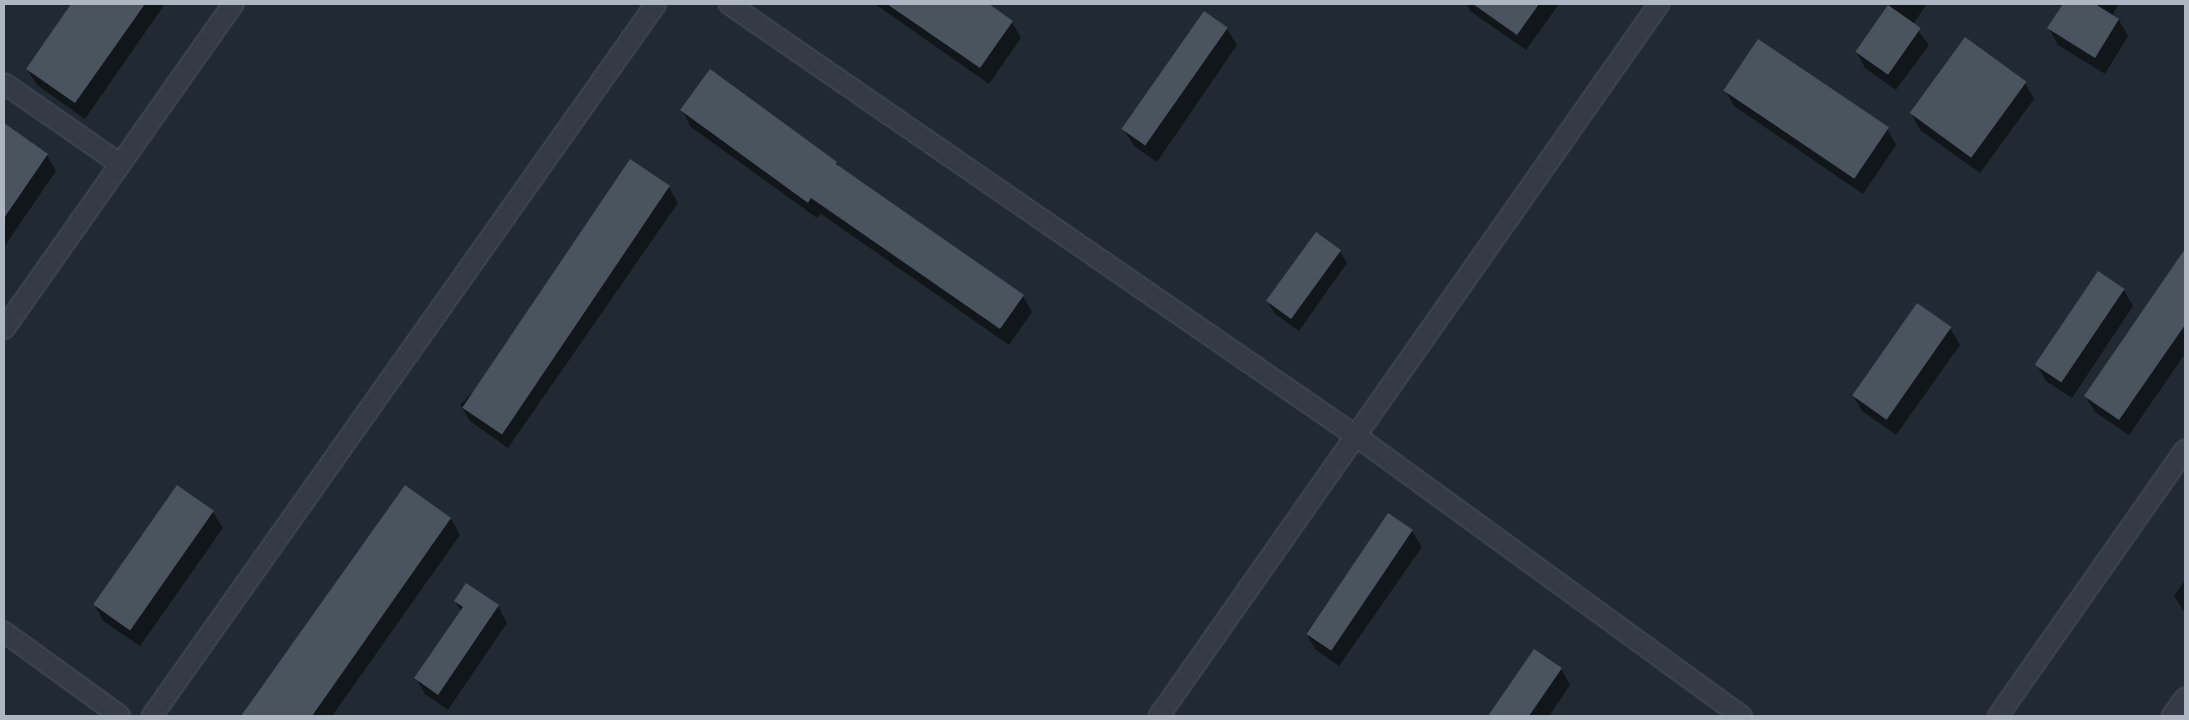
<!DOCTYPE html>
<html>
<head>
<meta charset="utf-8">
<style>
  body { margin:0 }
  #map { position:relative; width:2189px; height:720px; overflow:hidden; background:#212a33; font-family:"Exo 2",sans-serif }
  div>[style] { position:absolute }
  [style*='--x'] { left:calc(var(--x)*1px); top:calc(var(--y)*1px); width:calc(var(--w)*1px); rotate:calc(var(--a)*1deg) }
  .shadow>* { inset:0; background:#0007 }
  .building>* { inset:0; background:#49545f; transform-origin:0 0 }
  .roads { filter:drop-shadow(0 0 1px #525962) drop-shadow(0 0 1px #525962) }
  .minor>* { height:20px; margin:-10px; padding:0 10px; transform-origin:10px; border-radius:10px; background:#343b44 }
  span { translate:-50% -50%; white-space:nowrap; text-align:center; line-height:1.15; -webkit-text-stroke:4.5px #1a2129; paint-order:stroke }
  .frame { position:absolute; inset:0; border:5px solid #aeb6c1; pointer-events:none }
</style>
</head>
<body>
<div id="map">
  <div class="shadow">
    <i style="clip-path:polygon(73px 4px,165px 4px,85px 119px,37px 85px,27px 69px)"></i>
    <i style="clip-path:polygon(875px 4px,986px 4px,1012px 22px,1021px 38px,989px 84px)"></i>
    <i style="clip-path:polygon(1467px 4px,1559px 4px,1526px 50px,1470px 11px)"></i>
    <i style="clip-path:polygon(1890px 4px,1927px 4px,1913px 24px,1929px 45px,1896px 90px,1865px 68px,1856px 52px)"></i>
    <i style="clip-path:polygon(2064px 4px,2119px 4px,2112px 16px,2119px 20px,2128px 36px,2105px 74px,2058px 45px,2049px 28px)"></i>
    <i style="clip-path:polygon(1204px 13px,1227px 29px,1237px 45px,1157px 162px,1134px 146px,1124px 130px)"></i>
    <i style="clip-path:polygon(2025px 83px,2034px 99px,1980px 173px,1920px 130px,1911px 113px)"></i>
    <i style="clip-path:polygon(1725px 90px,1887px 129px,1896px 145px,1863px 194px,1734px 106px)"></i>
    <i style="clip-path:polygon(682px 110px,837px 163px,840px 169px,1023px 296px,1032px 312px,1009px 345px,821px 214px,817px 218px,691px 127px)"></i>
    <i style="clip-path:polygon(4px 125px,47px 155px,56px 171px,4px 247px)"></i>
    <i style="clip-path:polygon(669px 187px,678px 203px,508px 448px,470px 421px,460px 405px)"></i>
    <i style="clip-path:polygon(1317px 234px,1340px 251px,1347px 263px,1299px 331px,1275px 314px,1268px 302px)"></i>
    <i style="clip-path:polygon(2185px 251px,2185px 354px,2129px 435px,2095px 412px,2085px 396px)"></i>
    <i style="clip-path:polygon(2124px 290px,2133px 306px,2072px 398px,2046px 381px,2037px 365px)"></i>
    <i style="clip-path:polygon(1917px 305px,1950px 328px,1960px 345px,1896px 435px,1862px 411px,1853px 395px)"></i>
    <i style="clip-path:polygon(405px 487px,451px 519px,460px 535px,332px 716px,246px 716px)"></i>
    <i style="clip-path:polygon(213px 512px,223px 528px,140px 646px,103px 621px,94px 604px)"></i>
    <i style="clip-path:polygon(1389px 515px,1412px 531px,1422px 547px,1339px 666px,1315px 649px,1306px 633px)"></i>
    <i style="clip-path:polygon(2185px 580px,2185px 613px,2174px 596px)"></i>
    <i style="clip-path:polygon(455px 601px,498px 606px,507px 623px,448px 710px,425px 694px,416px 678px,461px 611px)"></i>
    <i style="clip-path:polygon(1534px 650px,1561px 669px,1570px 685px,1549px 716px,1489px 716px)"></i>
  </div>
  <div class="building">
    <i style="clip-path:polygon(71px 4px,145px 4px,75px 103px,26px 69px)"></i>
    <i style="clip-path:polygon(887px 4px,989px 4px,1013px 21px,980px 68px)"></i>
    <i style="clip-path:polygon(1473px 4px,1539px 4px,1517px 35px)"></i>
    <i style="clip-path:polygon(2063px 4px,2095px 4px,2119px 19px,2095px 58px,2047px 28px)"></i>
    <i style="left:1888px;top:5px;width:40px;height:57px;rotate:35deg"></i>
    <i style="left:1204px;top:11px;width:29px;height:144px;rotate:35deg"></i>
    <i style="left:1965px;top:37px;width:76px;height:94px;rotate:36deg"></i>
    <i style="left:1758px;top:39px;width:158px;height:62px;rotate:34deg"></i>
    <i style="clip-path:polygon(710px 69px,837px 162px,836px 164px,1024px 295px,1000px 329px,811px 198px,808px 203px,680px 110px)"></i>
    <i style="clip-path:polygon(4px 123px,48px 154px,4px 218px)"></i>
    <i style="left:630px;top:159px;width:48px;height:300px;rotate:34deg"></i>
    <i style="left:1316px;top:232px;width:31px;height:85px;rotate:36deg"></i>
    <i style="clip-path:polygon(2185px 249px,2185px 325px,2119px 420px,2084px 396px)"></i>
    <i style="left:2098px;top:271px;width:32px;height:113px;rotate:34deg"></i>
    <i style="left:1917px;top:303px;width:42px;height:113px;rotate:35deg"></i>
    <i style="left:177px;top:485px;width:45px;height:146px;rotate:35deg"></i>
    <i style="clip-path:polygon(405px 485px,451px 518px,312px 716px,241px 716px)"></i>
    <i style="left:1388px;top:513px;width:30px;height:146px;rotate:34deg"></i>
    <i style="clip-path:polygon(466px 583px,499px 605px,438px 695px,414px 678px,463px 607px,454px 601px)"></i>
    <i style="clip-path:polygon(1534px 649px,1562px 668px,1529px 716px,1488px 716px)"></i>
  </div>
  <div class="roads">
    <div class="minor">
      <i style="--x:729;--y:4;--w:761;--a:34.57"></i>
      <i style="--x:1356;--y:436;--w:477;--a:36"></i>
      <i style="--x:5;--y:84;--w:140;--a:34.8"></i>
      <i style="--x:4;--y:329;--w:398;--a:-54.8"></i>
      <i style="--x:4;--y:632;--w:143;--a:35.9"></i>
      <i style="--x:152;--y:716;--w:872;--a:-54.71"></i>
      <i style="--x:1159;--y:716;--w:870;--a:-54.92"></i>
      <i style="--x:1998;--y:716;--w:325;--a:-54.9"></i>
      <i style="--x:2172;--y:716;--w:22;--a:-54"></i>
    </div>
  </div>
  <div class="frame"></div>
</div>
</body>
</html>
